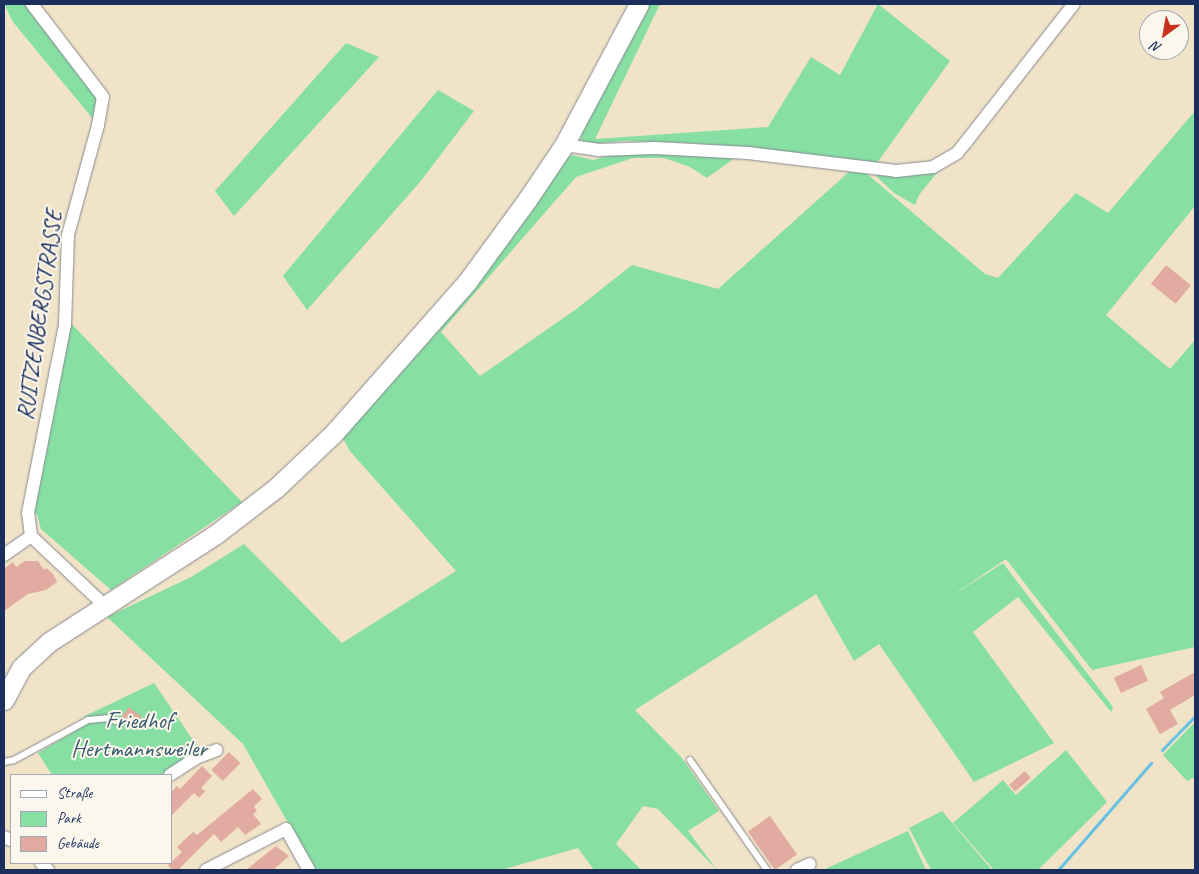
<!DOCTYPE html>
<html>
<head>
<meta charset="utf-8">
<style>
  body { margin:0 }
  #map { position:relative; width:1199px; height:874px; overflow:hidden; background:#f1e3c7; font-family:Caveat,sans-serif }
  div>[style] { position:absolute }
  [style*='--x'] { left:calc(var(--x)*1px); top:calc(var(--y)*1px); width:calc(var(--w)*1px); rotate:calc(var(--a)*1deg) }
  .green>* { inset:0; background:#87dfa3 }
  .stream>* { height:3px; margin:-1.5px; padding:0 1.5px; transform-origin:1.5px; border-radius:1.5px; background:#66c1e4 }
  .building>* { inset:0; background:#e1aba2; transform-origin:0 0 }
  .roads { filter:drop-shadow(0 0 1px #868992) drop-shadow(0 0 1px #868992) }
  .lane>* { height:6px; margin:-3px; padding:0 3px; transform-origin:3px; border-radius:3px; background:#fff }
  .street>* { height:12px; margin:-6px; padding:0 6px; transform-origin:6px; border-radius:6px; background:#fff }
  .secondary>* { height:19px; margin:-9.5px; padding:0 9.5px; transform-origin:9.5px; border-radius:9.5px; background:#fff }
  span { translate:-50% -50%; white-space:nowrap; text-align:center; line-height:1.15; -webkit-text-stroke:4px #fbf7ec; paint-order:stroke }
  .street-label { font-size:24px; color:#1b2f5e }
  .park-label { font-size:24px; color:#365b6f }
  .frame { position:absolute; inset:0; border:5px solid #1b2f5e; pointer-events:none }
  .legend { position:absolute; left:10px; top:774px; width:162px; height:90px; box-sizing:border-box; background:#fbf7ec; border:1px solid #a1a7b3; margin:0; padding:6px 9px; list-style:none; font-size:15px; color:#1b2f5e }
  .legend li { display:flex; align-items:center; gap:10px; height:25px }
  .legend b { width:25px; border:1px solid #a1a7b3 }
  .north { position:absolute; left:1139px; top:10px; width:50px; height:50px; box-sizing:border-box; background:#fbf7ec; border:1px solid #a1a7b3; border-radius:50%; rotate:212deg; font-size:14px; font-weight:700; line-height:20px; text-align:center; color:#1b2f5e }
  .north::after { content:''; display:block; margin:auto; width:18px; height:22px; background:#c8321e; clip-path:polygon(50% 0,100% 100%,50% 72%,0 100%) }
</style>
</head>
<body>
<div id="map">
  <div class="green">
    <i style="clip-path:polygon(4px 4px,29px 4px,98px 101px,93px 119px,13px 22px)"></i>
    <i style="clip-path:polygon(644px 4px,660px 4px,595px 139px,768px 127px,811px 57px,840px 75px,878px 4px,950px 61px,877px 163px,689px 143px,626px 141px,583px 144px,579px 131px)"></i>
    <i style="clip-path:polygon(346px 43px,379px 57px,234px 216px,215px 191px)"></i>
    <i style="clip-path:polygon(438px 90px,474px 111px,420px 182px,307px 310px,283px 276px)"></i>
    <i style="clip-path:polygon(1195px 111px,1195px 206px,1106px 315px,1170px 369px,1195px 340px,1195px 647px,1092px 670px,1006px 559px,948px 598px,1003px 563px,1113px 707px,1111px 712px,1018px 597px,973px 632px,1054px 743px,974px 782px,879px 644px,854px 661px,816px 594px,635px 710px,682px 758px,719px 811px,688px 831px,717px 870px,658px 809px,643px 806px,616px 844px,641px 870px,594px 870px,578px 848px,501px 870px,315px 870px,243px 744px,107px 617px,191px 577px,244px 544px,342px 643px,456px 571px,350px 451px,342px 437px,562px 160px,572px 155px,593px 160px,625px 151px,739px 155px,707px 178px,690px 167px,664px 158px,633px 158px,576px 177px,441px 332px,480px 376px,575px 310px,632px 265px,718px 289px,851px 170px,866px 173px,985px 274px,998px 278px,1076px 193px,1108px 213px)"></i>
    <i style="clip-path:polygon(940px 169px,919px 195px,915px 205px,894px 193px,874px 174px,912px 176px)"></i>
    <i style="clip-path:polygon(65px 317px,242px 502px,111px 590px,41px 529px,37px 514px,28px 513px)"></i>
    <i style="clip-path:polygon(154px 683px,199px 749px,161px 775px,52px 775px,38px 753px,89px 723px,85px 716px)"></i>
    <i style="clip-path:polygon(1195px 722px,1195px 777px,1187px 781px,1163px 755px)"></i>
    <i style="clip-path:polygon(1066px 750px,1107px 802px,1038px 870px,994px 870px,953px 823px,1003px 780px,1016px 795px)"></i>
    <i style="clip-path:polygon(942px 811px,992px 870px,931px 870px,909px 828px)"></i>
    <i style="clip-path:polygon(908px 831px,926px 870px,823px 870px)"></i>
  </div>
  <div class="stream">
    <i style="--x:1162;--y:750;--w:47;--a:-45.9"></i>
    <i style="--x:1058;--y:870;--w:142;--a:-49"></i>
  </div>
  <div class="building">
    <i style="left:1166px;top:265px;width:32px;height:24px;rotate:39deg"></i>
    <i style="clip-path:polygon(25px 561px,38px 561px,44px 570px,47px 568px,53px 574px,57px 582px,46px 590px,28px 594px,4px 611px,4px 569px,13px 562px,16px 567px)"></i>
    <i style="left:1141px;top:665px;width:17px;height:30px;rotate:65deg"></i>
    <i style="clip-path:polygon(1195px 672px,1195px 695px,1170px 710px,1178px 724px,1160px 734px,1146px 709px,1164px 698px,1160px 692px)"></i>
    <i style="left:129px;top:707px;width:16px;height:14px;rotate:38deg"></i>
    <i style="left:229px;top:752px;width:16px;height:25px;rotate:45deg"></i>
    <i style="clip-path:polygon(202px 766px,212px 776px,201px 788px,205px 791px,199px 798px,194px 793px,171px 816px,171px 792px,177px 786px,180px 789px)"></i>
    <i style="left:1025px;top:771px;width:9px;height:21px;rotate:49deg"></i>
    <i style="clip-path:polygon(253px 789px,262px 799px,254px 806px,257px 811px,253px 814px,261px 824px,245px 835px,238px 827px,221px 842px,214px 834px,178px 870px,172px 870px,168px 865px,182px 852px,177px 847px,193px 832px,197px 835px)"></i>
    <i style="left:770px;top:816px;width:47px;height:27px;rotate:55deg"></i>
    <i style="clip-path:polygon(276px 846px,289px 856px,273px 870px,246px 870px)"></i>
  </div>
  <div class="roads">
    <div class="lane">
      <i style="--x:690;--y:760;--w:134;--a:55"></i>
      <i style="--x:4;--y:762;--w:10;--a:-11"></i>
      <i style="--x:14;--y:760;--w:84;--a:-28.4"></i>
      <i style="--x:88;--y:720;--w:22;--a:-5"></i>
      <i style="--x:110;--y:718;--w:6;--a:31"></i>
    </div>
    <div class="street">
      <i style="--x:564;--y:145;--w:34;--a:8"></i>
      <i style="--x:598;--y:150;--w:57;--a:-2"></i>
      <i style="--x:655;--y:148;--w:93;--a:3.1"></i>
      <i style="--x:748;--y:153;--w:149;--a:6.9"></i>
      <i style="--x:896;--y:171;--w:37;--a:-6"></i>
      <i style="--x:933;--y:167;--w:28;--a:-30"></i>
      <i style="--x:957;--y:153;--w:14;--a:-51"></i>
      <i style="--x:966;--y:142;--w:175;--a:-52"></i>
      <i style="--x:31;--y:536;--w:23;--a:-97"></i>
      <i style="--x:28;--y:513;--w:192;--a:-78.9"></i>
      <i style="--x:65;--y:325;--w:90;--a:-88.1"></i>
      <i style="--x:68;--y:235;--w:114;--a:-74.7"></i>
      <i style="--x:98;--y:125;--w:28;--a:-80"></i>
      <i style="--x:103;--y:97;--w:117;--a:-127.4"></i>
      <i style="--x:31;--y:536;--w:100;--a:43.4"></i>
      <i style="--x:4;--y:555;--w:33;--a:-35"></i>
      <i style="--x:170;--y:775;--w:31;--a:-33"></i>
      <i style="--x:196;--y:758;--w:22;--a:-21"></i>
      <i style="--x:4;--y:837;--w:8;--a:23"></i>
      <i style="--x:41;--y:863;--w:10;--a:45"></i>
      <i style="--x:206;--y:870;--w:90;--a:-27.1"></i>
      <i style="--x:286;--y:829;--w:47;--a:60.7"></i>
      <i style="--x:797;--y:870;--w:14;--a:-25"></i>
    </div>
    <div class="secondary">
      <i style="--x:4;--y:700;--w:36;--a:-62"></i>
      <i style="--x:21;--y:668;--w:38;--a:-43"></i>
      <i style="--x:49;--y:642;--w:199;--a:-32.9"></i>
      <i style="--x:216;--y:534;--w:76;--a:-37.5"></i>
      <i style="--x:276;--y:488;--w:79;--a:-43.5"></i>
      <i style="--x:333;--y:434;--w:203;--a:-48.6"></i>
      <i style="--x:467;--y:282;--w:102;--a:-53.8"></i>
      <i style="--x:527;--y:200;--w:66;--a:-56.1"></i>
      <i style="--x:564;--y:145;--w:160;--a:-62"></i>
    </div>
  </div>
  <div class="street-label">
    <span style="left:40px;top:315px;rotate:-82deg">RUITZENBERGSTRASSE</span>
  </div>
  <div class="park-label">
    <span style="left:139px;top:735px">Friedhof<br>Hertmannsweiler</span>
  </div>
  <div class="frame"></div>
  <ul class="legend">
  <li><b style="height:6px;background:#fff"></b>Straße</li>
  <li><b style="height:14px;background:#87dfa3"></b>Park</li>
  <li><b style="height:14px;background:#e1aba2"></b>Gebäude</li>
  </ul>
  <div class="north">N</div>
</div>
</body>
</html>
